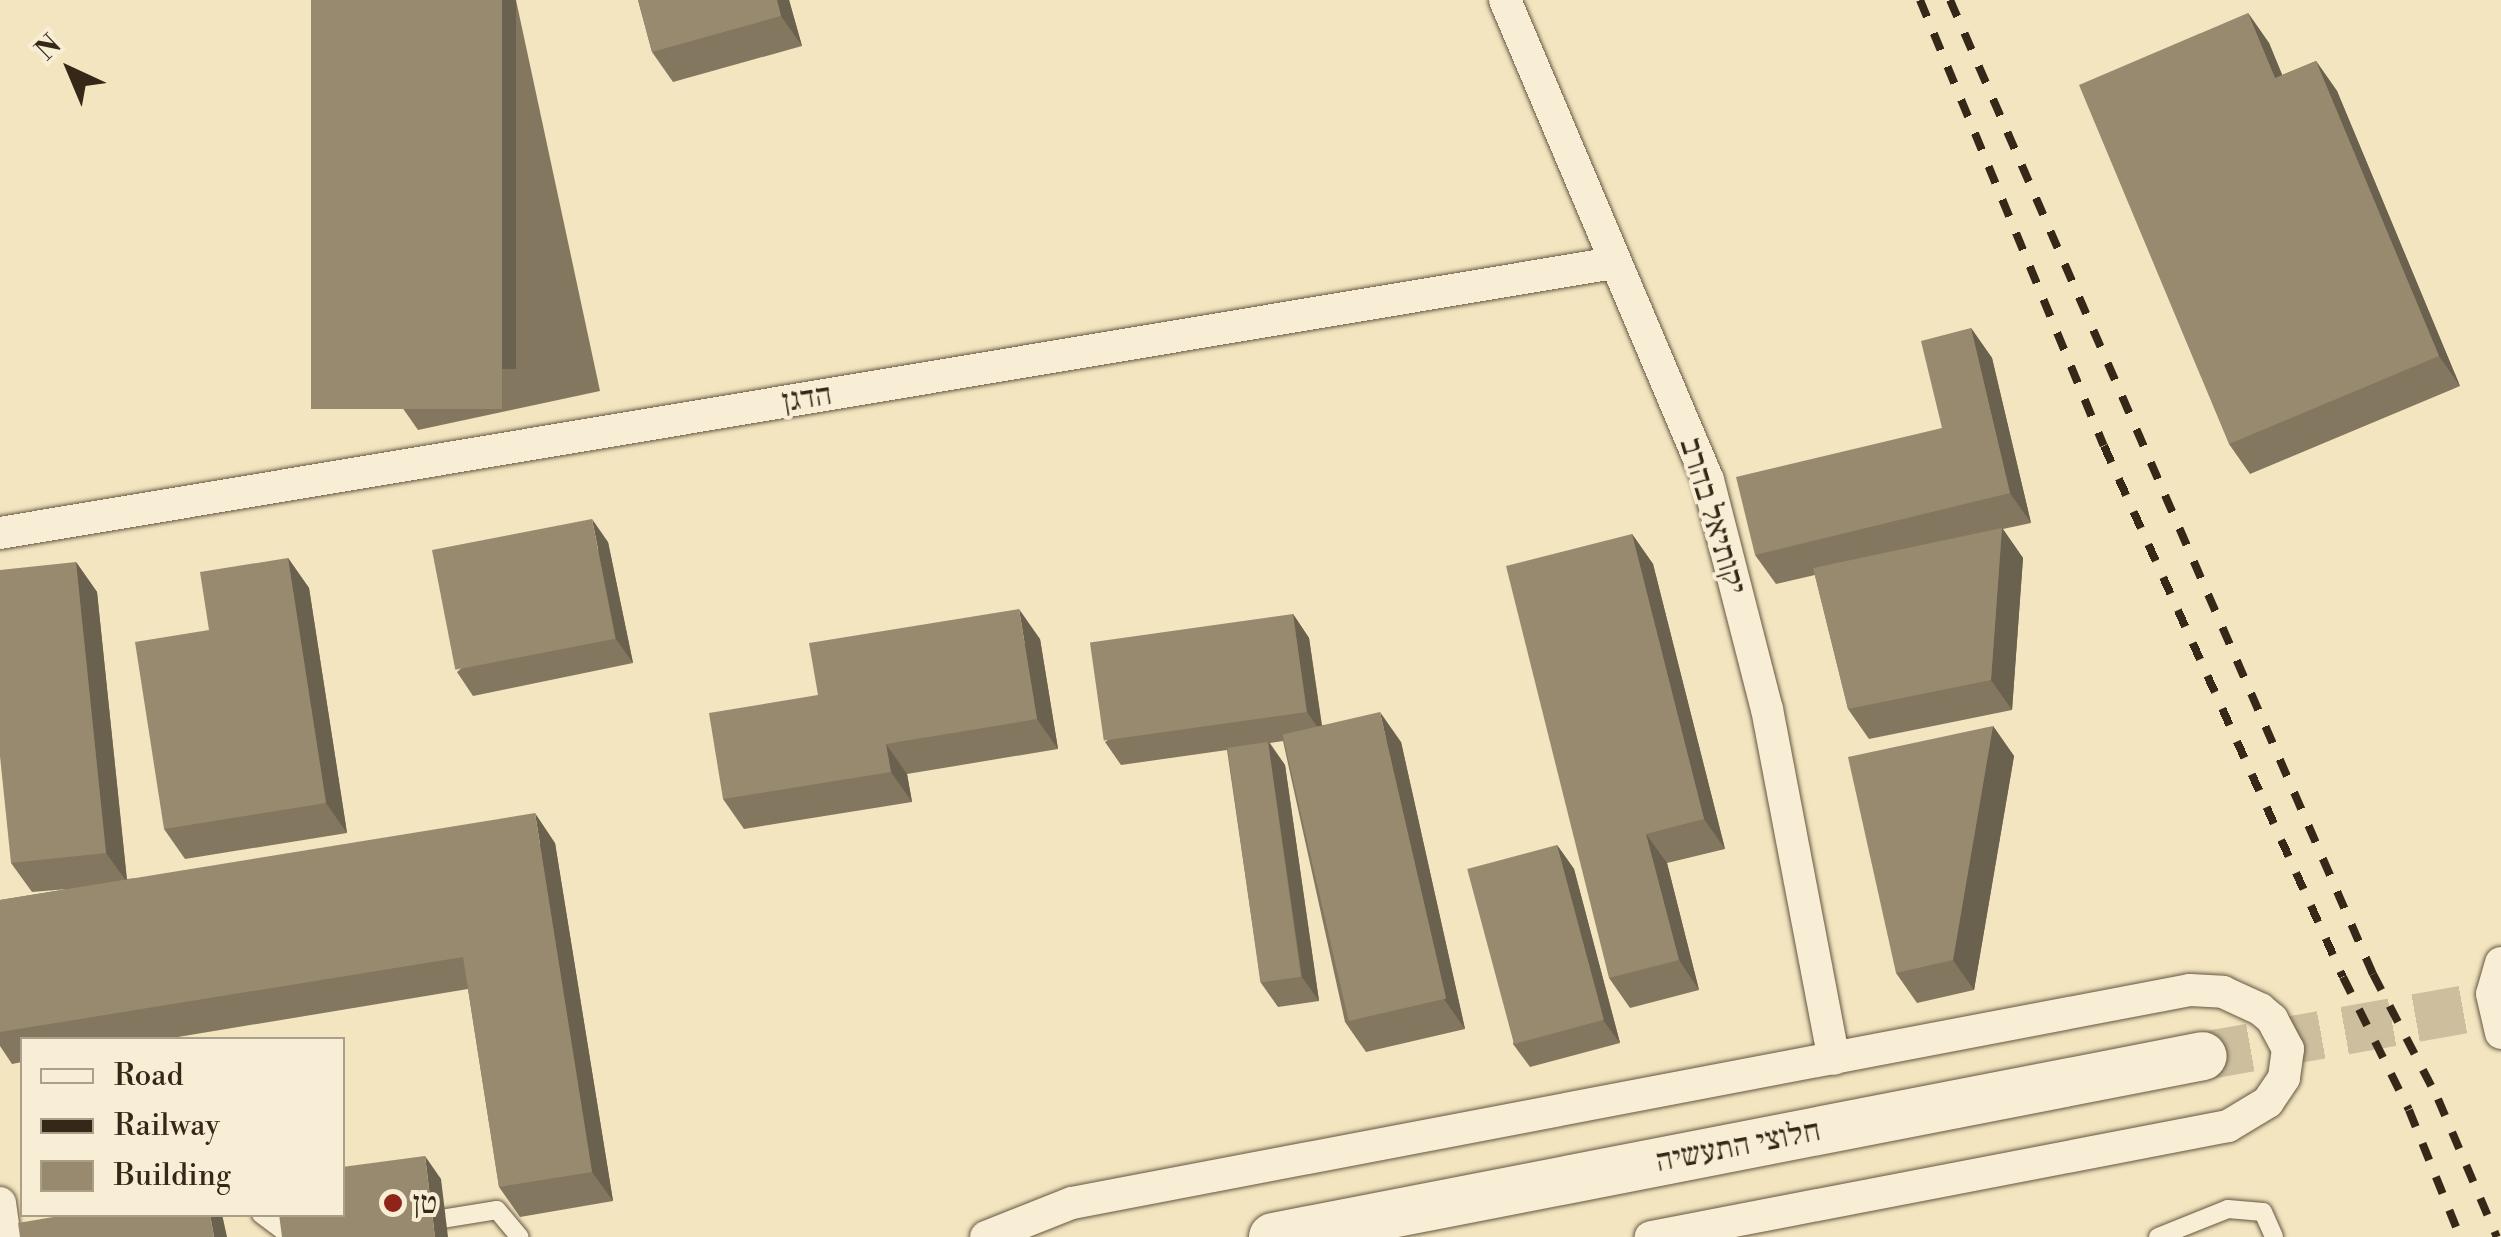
<!DOCTYPE html>
<html>
<head>
<meta charset="utf-8">
<style>
  body { margin:0 }
  #map { position:relative; width:2501px; height:1237px; overflow:hidden; background:#f3e5bf; font-family:"Libre Bodoni","Frank Ruhl Libre",serif }
  div>[style] { position:absolute }
  [style*='--x'] { left:calc(var(--x)*1px); top:calc(var(--y)*1px); width:calc(var(--w)*1px); rotate:calc(var(--a)*1deg) }
  .secondary-tunnel>* { height:48px; margin-top:-24px; transform-origin:0; background:repeating-linear-gradient(90deg,#cdbf9e 0 48px,transparent 0 72px) }
  .roads { filter:drop-shadow(0 0 2px #655742) drop-shadow(0 0 2px #655742) }
  .lane>* { height:18px; margin:-9px; padding:0 9px; transform-origin:9px; border-radius:9px; background:#f7eed5 }
  .street>* { height:32px; margin:-16px; padding:0 16px; transform-origin:16px; border-radius:16px; background:#f7eed5 }
  .secondary>* { height:48px; margin:-24px; padding:0 24px; transform-origin:24px; border-radius:24px; background:#f7eed5 }
  .rail>* { height:8px; margin-top:-4px; transform-origin:0; background:repeating-linear-gradient(90deg,#362818 0 18px,transparent 0 36px) }
  .wall>* { inset:0; background:#83775f }
  .shaded-wall>* { inset:0; background:#6a614e; transform-origin:0 0 }
  .building>* { inset:0; background:#988a6f; transform-origin:0 0 }
  .dots>* { width:28px; height:28px; translate:-50% -50%; box-sizing:border-box; border:5px solid #f7eed5; border-radius:50% }
  span { translate:-50% -50%; white-space:nowrap; text-align:center; line-height:1.15; -webkit-text-stroke:8px #f7eed5; paint-order:stroke }
  .street-label { font-size:32px; color:#362818 }
  .poi-label { font-size:32px; color:#362818 }
  .left { translate:0 -50%; text-align:left }
  .legend { position:absolute; left:20px; top:1037px; width:325px; height:180px; box-sizing:border-box; background:#f7eed5; border:2px solid #aa9f89; margin:0; padding:12px 18px; list-style:none; font-size:30px; color:#362818 }
  .legend li { display:flex; align-items:center; gap:20px; height:50px }
  .legend b { width:50px; border:2px solid #aa9f89 }
  .north { position:absolute; left:20px; top:20px; width:100px; height:100px; -webkit-text-stroke:8px #f7eed5; paint-order:stroke; rotate:316deg; font-size:28px; font-weight:700; line-height:40px; text-align:center; color:#362818 }
  .north::after { content:''; display:block; margin:auto; width:35px; height:45px; background:#362818; clip-path:polygon(50% 0,100% 100%,50% 72%,0 100%) }
</style>
</head>
<body>
<div id="map">
  <div class="secondary-tunnel">
    <i style="--x:2203;--y:1056;--w:303;--a:-10.1"></i>
  </div>
  <div class="roads">
    <div class="lane">
      <i style="--x:261;--y:1214;--w:38;--a:37"></i>
      <i style="--x:423;--y:1222;--w:75;--a:-9.2"></i>
      <i style="--x:497;--y:1210;--w:35;--a:50"></i>
      <i style="--x:2158;--y:1237;--w:75;--a:-21.8"></i>
      <i style="--x:2228;--y:1209;--w:35;--a:5"></i>
      <i style="--x:2263;--y:1212;--w:27;--a:66"></i>
    </div>
    <div class="street">
      <i style="--x:1505;--y:0;--w:521;--a:67.08"></i>
      <i style="--x:1708;--y:480;--w:236;--a:75.6"></i>
      <i style="--x:1767;--y:709;--w:356;--a:79.2"></i>
      <i style="--x:0;--y:533;--w:1635;--a:-9.5"></i>
      <i style="--x:2501;--y:963;--w:32;--a:106"></i>
      <i style="--x:2492;--y:994;--w:40;--a:77"></i>
      <i style="--x:0;--y:1203;--w:34;--a:82"></i>
      <i style="--x:986;--y:1237;--w:92;--a:-21.6"></i>
      <i style="--x:1072;--y:1203;--w:1138;--a:-10.79"></i>
      <i style="--x:2190;--y:990;--w:33;--a:3"></i>
      <i style="--x:2223;--y:992;--w:41;--a:24.7"></i>
      <i style="--x:2260;--y:1009;--w:16;--a:40"></i>
      <i style="--x:2272;--y:1019;--w:34;--a:62"></i>
      <i style="--x:2288;--y:1049;--w:29;--a:98"></i>
      <i style="--x:2284;--y:1078;--w:29;--a:124"></i>
      <i style="--x:2268;--y:1102;--w:47;--a:149"></i>
      <i style="--x:2228;--y:1126;--w:588;--a:169.11"></i>
    </div>
    <div class="secondary">
      <i style="--x:1273;--y:1237;--w:947;--a:-11.01"></i>
    </div>
  </div>
  <div class="rail">
    <i style="--x:1920;--y:0;--w:482;--a:67.6"></i>
    <i style="--x:2104;--y:446;--w:582;--a:65.77"></i>
    <i style="--x:2343;--y:977;--w:148;--a:63.6"></i>
    <i style="--x:2409;--y:1110;--w:137;--a:68.1"></i>
    <i style="--x:1950;--y:0;--w:1062;--a:66.53"></i>
    <i style="--x:2373;--y:974;--w:141;--a:62.5"></i>
    <i style="--x:2438;--y:1099;--w:150;--a:66.9"></i>
  </div>
  <div class="wall">
    <i style="clip-path:polygon(516px 0,600px 391px,418px 430px,397px 400px)"></i>
    <i style="clip-path:polygon(638px 0,789px 0,802px 46px,673px 82px,652px 52px)"></i>
    <i style="clip-path:polygon(2248px 13px,2269px 43px,2282px 75px,2316px 61px,2337px 91px,2460px 386px,2250px 474px,2229px 444px)"></i>
    <i style="clip-path:polygon(1971px 328px,1992px 358px,2031px 523px,2003px 529px,2023px 558px,2012px 710px,1869px 739px,1848px 709px,1815px 575px,1776px 584px,1755px 555px,1942px 428px)"></i>
    <i style="clip-path:polygon(1632px 534px,1653px 564px,1725px 849px,1667px 863px,1699px 990px,1630px 1008px,1609px 978px)"></i>
    <i style="clip-path:polygon(608px 542px,633px 663px,473px 696px,457px 672px)"></i>
    <i style="clip-path:polygon(288px 558px,309px 588px,347px 833px,185px 859px,164px 829px,209px 630px)"></i>
    <i style="clip-path:polygon(76px 562px,97px 592px,127px 879px,555px 843px,613px 1201px,520px 1217px,499px 1187px,468px 989px,160px 1040px,22px 1040px,22px 1062px,12px 1064px,0 1046px,0 900px,68px 889px,32px 892px,11px 863px)"></i>
    <i style="clip-path:polygon(1293px 614px,1309px 638px,1322px 725px,1401px 742px,1465px 1029px,1366px 1052px,1345px 1022px,1283px 741px,1270px 743px,1285px 765px,1319px 1001px,1278px 1007px,1261px 983px,1227px 750px,1121px 765px,1105px 742px)"></i>
    <i style="clip-path:polygon(1040px 639px,1058px 749px,907px 774px,912px 802px,744px 829px,723px 799px,818px 695px)"></i>
    <i style="clip-path:polygon(1993px 726px,2014px 756px,1974px 990px,1917px 1003px,1896px 973px)"></i>
    <i style="clip-path:polygon(1557px 845px,1574px 869px,1620px 1043px,1530px 1067px,1513px 1044px)"></i>
  </div>
  <div class="shaded-wall">
    <i style="left:502px;top:0;width:14px;height:369px"></i>
    <i style="clip-path:polygon(777px 0,789px 0,802px 46px,781px 16px)"></i>
    <i style="clip-path:polygon(2248px 13px,2269px 43px,2296px 108px,2275px 78px)"></i>
    <i style="clip-path:polygon(2316px 61px,2337px 91px,2460px 386px,2439px 356px)"></i>
    <i style="clip-path:polygon(1971px 328px,1992px 358px,2031px 523px,2010px 493px)"></i>
    <i style="clip-path:polygon(592px 519px,608px 542px,633px 663px,616px 639px)"></i>
    <i style="clip-path:polygon(2002px 528px,2023px 558px,2012px 710px,1991px 680px)"></i>
    <i style="clip-path:polygon(1632px 534px,1653px 564px,1725px 849px,1704px 819px)"></i>
    <i style="clip-path:polygon(288px 558px,309px 588px,347px 833px,326px 803px)"></i>
    <i style="clip-path:polygon(76px 562px,97px 592px,127px 882px,106px 853px)"></i>
    <i style="clip-path:polygon(1019px 609px,1040px 639px,1058px 749px,1037px 719px)"></i>
    <i style="clip-path:polygon(1293px 614px,1309px 638px,1323px 735px,1307px 712px)"></i>
    <i style="clip-path:polygon(1380px 712px,1401px 742px,1465px 1029px,1444px 999px)"></i>
    <i style="clip-path:polygon(1993px 726px,2014px 756px,1974px 990px,1953px 960px)"></i>
    <i style="clip-path:polygon(1268px 742px,1285px 765px,1319px 1001px,1302px 977px)"></i>
    <i style="clip-path:polygon(886px 744px,907px 774px,912px 802px,891px 772px)"></i>
    <i style="clip-path:polygon(535px 813px,555px 843px,613px 1201px,592px 1172px)"></i>
    <i style="clip-path:polygon(1646px 834px,1667px 863px,1699px 990px,1679px 960px)"></i>
    <i style="clip-path:polygon(1557px 845px,1574px 869px,1620px 1043px,1603px 1020px)"></i>
    <i style="clip-path:polygon(425px 1156px,441px 1179px,448px 1237px,435px 1237px)"></i>
    <i style="clip-path:polygon(210px 1214px,222px 1214px,227px 1237px,214px 1237px)"></i>
  </div>
  <div class="building">
    <i style="left:311px;top:0;width:191px;height:409px"></i>
    <i style="clip-path:polygon(638px 0,777px 0,781px 16px,652px 52px)"></i>
    <i style="clip-path:polygon(2248px 13px,2275px 78px,2316px 61px,2439px 356px,2229px 444px,2079px 85px)"></i>
    <i style="clip-path:polygon(1971px 328px,2010px 493px,1755px 555px,1736px 477px,1942px 428px,1921px 341px)"></i>
    <i style="left:592px;top:519px;width:122px;height:163px;rotate:79deg"></i>
    <i style="clip-path:polygon(2002px 528px,1991px 680px,1848px 709px,1813px 568px)"></i>
    <i style="clip-path:polygon(1632px 534px,1704px 819px,1646px 834px,1679px 960px,1609px 978px,1506px 566px)"></i>
    <i style="clip-path:polygon(288px 558px,326px 803px,164px 829px,135px 642px,209px 630px,200px 572px)"></i>
    <i style="clip-path:polygon(76px 562px,106px 853px,11px 863px,0 756px,0 570px)"></i>
    <i style="clip-path:polygon(1019px 609px,1037px 719px,886px 744px,891px 772px,723px 799px,709px 713px,818px 695px,809px 643px)"></i>
    <i style="left:1293px;top:614px;width:99px;height:205px;rotate:82deg"></i>
    <i style="left:1380px;top:712px;width:294px;height:100px;rotate:77deg"></i>
    <i style="clip-path:polygon(1993px 726px,1953px 960px,1896px 973px,1848px 757px)"></i>
    <i style="left:1268px;top:742px;width:237px;height:41px;rotate:82deg"></i>
    <i style="clip-path:polygon(535px 813px,592px 1172px,499px 1187px,463px 957px,0 1032px,0 900px)"></i>
    <i style="left:1557px;top:845px;width:181px;height:93px;rotate:75deg"></i>
    <i style="clip-path:polygon(425px 1156px,435px 1237px,282px 1237px,279px 1214px,342px 1214px,342px 1167px)"></i>
    <i style="clip-path:polygon(71px 1214px,210px 1214px,214px 1237px,20px 1237px,18px 1223px)"></i>
  </div>
  <div class="dots">
    <i style="left:393px;top:1203px;background:#8f2418"></i>
  </div>
  <div class="street-label">
    <span style="left:807px;top:398px;rotate:-9deg">הדגן</span>
    <span style="left:1713px;top:516px;rotate:73deg">יקותיאל בהרב</span>
    <span style="left:1738px;top:1146px;rotate:-11deg">חלוצי התעשיה</span>
  </div>
  <div class="poi-label">
    <span class="left" style="left:413px;top:1203px">טן</span>
  </div>
  <ul class="legend">
  <li><b style="height:12px;background:#f7eed5"></b>Road</li>
  <li><b style="height:12px;background:#362818"></b>Railway</li>
  <li><b style="height:28px;background:#988a6f"></b>Building</li>
  </ul>
  <div class="north">N</div>
</div>
</body>
</html>
